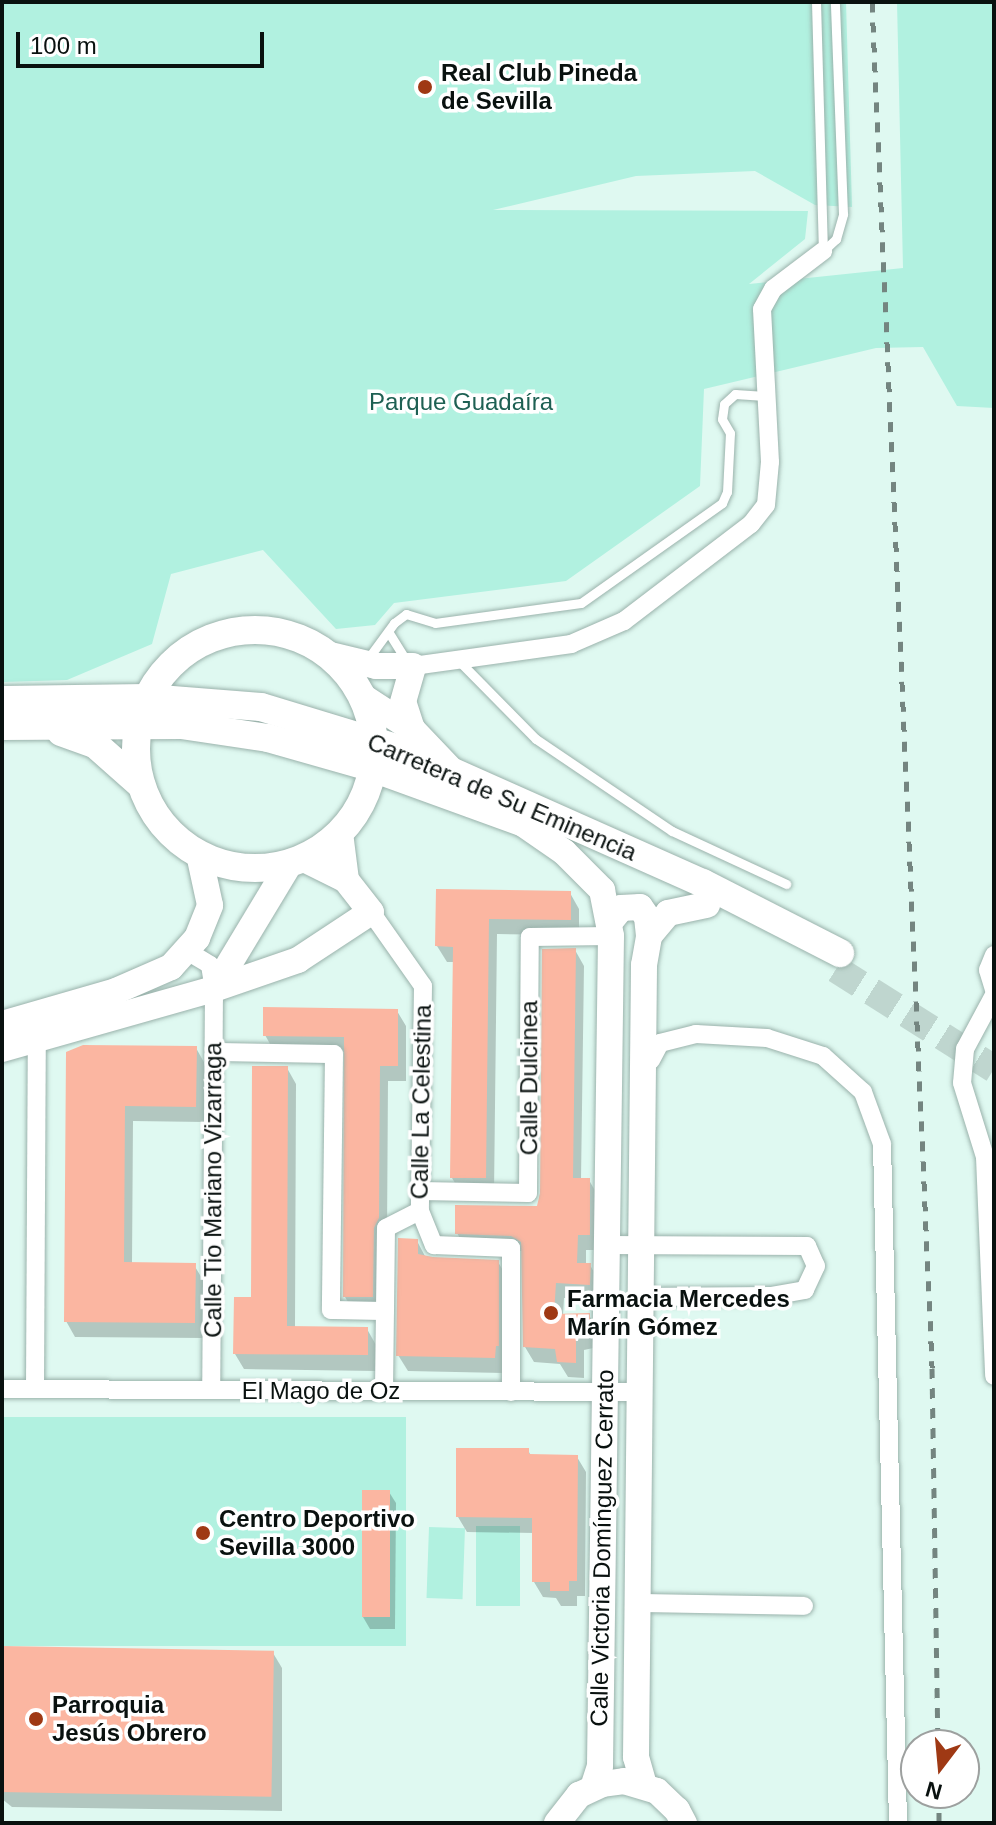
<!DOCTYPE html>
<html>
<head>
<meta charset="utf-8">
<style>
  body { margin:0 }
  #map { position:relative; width:996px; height:1825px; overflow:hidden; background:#dff9f1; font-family:Helvetica,sans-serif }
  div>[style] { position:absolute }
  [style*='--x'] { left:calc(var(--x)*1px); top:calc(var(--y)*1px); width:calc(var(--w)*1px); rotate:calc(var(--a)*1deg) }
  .green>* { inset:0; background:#b1f1e0; transform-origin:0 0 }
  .shadow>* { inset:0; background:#0003 }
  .building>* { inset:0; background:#fbb6a1; transform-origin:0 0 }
  .primary-tunnel>* { height:28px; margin-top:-14px; transform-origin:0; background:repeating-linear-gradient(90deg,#bfd6cf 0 28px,transparent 0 42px) }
  .roads { filter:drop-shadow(0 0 2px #9ab2ab) drop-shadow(0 0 2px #9ab2ab) }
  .lane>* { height:9px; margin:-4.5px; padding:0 4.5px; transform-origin:4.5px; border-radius:4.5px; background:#fff }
  .street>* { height:18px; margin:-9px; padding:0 9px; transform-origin:9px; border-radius:9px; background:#fff }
  .secondary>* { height:26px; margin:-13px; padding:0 13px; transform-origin:13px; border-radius:13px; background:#fff }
  .primary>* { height:28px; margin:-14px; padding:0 14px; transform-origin:14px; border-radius:14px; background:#fff }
  .primary>.ring { margin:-14px; padding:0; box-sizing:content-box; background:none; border:28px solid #fff; border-radius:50% }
  .rail>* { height:5px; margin-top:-2.5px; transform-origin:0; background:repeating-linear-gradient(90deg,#748580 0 10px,transparent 0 20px) }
  .dots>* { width:22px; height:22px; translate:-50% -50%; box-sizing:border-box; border:4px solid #fff; border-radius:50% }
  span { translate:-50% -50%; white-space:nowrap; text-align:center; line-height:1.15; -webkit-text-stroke:7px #fff; paint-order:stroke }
  .poi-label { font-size:24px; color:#09110f; font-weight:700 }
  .left { translate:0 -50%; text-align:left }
  .park-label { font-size:24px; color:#1e6053 }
  .street-label { font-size:24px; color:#09110f }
  .frame { position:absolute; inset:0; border:4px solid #09110f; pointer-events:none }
  .north { position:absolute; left:900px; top:1729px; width:80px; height:80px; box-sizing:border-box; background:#fff; border:2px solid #9da09f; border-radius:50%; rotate:196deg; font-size:22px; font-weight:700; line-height:32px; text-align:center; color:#09110f }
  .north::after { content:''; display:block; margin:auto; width:28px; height:36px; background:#9f3914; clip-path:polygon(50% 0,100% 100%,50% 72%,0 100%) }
  .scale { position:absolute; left:16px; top:32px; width:248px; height:36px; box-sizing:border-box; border:4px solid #09110f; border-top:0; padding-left:10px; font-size:24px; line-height:28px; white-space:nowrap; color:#09110f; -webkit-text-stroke:6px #fff; paint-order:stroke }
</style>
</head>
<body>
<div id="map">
  <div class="green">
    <i style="clip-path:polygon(2px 2px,846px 2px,852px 207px,815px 205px,755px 171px,636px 176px,493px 210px,808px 211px,805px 239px,749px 284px,903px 268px,897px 2px,994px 2px,994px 408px,957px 406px,923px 347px,876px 348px,704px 389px,700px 486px,566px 581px,394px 603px,375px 625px,336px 629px,263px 550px,171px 574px,152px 644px,67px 680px,2px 682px)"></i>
    <i style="left:2px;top:1417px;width:404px;height:229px"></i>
    <i style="left:476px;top:1526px;width:44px;height:80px"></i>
    <i style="left:429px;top:1527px;width:36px;height:71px;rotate:2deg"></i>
  </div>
  <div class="shadow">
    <i style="clip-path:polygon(438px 891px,570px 893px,579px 909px,579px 935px,497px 934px,494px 1194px,461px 1193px,452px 1178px,455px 962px,447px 962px,437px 946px)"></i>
    <i style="clip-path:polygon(575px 950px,584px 966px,581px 1180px,589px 1180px,598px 1196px,598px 1250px,586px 1250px,586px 1265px,590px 1265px,599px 1281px,598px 1300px,564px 1298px,563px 1316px,589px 1315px,598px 1331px,598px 1347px,584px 1350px,584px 1378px,568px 1377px,560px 1364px,534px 1362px,525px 1347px,523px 1251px,466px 1249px,457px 1233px,538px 1208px)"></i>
    <i style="clip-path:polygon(397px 1011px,406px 1026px,406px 1081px,388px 1081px,387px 1235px,381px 1312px,354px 1312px,345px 1297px,346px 1052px,274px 1051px,265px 1035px)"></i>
    <i style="clip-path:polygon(196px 1048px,205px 1064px,204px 1122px,133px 1121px,132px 1264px,194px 1265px,203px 1280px,203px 1338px,75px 1337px,66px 1321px,68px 1054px)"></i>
    <i style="clip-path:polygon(287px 1068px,296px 1084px,295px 1328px,367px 1329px,376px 1345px,376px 1371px,244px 1369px,235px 1354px,253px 1299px)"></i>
    <i style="clip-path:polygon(417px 1241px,426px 1258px,498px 1262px,507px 1277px,503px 1373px,408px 1371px,398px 1355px)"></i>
    <i style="clip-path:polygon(528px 1450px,531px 1456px,577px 1457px,586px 1472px,585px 1596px,577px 1596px,577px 1606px,561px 1606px,556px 1598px,543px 1597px,534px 1582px,534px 1533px,467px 1532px,458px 1517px)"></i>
    <i style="clip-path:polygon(389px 1492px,396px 1503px,395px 1629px,370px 1629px,363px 1617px)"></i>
    <i style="clip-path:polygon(2px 1649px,273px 1653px,282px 1668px,282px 1811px,12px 1807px,2px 1799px)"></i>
  </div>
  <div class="building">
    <i style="clip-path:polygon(436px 889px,571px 891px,571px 920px,489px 919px,486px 1178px,450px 1178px,453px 947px,435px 946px)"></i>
    <i style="clip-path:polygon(576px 948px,573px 1178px,590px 1178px,590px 1235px,578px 1235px,577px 1263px,591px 1263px,590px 1285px,556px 1283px,554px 1314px,590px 1313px,590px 1332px,576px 1334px,576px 1363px,557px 1362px,555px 1349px,523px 1347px,521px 1242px,511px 1236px,455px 1234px,455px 1205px,537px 1206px,540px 1193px,542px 949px)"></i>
    <i style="clip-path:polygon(263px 1007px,398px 1009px,398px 1066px,380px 1066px,379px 1218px,374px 1228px,373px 1297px,343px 1297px,344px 1037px,263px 1036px)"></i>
    <i style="clip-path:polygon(83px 1045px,197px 1046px,196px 1107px,125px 1106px,124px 1262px,196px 1263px,195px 1323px,64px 1322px,66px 1052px)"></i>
    <i style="clip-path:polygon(252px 1066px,288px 1066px,287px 1326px,368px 1327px,368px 1355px,233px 1354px,234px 1297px,251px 1297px)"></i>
    <i style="clip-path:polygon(398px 1238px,418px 1239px,418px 1254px,433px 1257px,499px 1260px,499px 1346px,496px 1346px,495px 1358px,396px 1356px)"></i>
    <i style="clip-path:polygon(456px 1448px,529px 1448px,529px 1454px,578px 1455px,577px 1581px,569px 1581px,569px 1591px,550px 1591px,550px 1582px,532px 1582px,532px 1518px,456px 1517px)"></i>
    <i style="left:362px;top:1490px;width:28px;height:127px"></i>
    <i style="left:2px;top:1646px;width:272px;height:146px;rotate:1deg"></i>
  </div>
  <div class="primary-tunnel">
    <i style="--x:836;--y:969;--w:187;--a:32.3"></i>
  </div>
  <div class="roads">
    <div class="lane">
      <i style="--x:816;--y:2;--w:249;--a:88.4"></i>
      <i style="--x:823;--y:251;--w:18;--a:-43"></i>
      <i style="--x:836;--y:239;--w:26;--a:-74"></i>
      <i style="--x:843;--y:214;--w:212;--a:-92.2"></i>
      <i style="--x:389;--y:633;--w:32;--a:58"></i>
      <i style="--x:367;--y:660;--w:46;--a:-53.9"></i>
      <i style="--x:394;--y:623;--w:15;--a:-37"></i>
      <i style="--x:406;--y:614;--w:30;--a:17"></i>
      <i style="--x:435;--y:623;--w:147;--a:-7.8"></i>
      <i style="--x:581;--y:603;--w:173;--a:-35.3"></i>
      <i style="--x:722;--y:503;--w:12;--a:-66"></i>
      <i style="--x:727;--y:492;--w:59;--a:-87.1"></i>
      <i style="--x:730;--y:433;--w:16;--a:-120"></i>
      <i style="--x:722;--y:419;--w:15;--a:-82"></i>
      <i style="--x:724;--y:404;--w:15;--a:-42"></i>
      <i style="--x:735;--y:394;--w:30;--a:4"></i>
      <i style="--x:458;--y:660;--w:111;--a:45.4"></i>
      <i style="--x:536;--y:739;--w:164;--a:34.1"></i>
      <i style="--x:672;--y:831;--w:126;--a:24.9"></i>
    </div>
    <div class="street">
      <i style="--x:413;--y:666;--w:160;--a:-7.9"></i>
      <i style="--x:571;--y:644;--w:58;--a:-23.5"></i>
      <i style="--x:624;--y:621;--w:160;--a:-37.4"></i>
      <i style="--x:751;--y:524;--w:24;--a:-52"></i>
      <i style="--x:766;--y:505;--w:43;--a:-84.7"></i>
      <i style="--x:770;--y:462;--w:153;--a:-93"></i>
      <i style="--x:762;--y:309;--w:23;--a:-61"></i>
      <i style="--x:773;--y:289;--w:63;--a:-37.2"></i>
      <i style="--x:371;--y:912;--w:90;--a:54.9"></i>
      <i style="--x:423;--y:986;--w:225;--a:90.8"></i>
      <i style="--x:420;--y:1211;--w:37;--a:68"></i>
      <i style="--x:434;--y:1245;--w:77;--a:2.2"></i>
      <i style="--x:511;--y:1248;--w:144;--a:90"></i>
      <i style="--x:187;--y:951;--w:27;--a:31"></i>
      <i style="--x:210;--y:965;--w:24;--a:81"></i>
      <i style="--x:214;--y:989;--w:401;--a:90.4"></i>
      <i style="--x:994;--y:955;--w:16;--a:112"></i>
      <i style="--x:988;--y:970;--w:21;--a:73"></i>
      <i style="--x:994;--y:995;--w:61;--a:118.2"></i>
      <i style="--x:965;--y:1049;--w:34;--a:95"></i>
      <i style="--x:962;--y:1083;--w:77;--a:72.7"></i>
      <i style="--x:985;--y:1157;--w:219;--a:87.6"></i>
      <i style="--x:214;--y:1052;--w:120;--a:1"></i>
      <i style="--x:334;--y:1054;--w:256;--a:90.7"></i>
      <i style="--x:331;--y:1310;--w:54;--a:1.1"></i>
      <i style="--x:651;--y:1060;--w:19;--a:-62"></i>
      <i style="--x:660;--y:1043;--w:37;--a:-14"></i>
      <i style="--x:696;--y:1034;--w:71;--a:3.2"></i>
      <i style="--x:767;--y:1038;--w:59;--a:17.8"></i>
      <i style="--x:823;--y:1056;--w:54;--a:42"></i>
      <i style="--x:863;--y:1092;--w:55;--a:69.9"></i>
      <i style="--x:882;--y:1144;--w:679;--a:88.65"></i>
      <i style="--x:420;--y:1191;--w:108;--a:1.1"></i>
      <i style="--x:528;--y:1193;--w:256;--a:-89.6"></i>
      <i style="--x:530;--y:937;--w:81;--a:-0.7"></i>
      <i style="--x:606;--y:1245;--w:201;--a:0.3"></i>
      <i style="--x:807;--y:1246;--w:22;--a:66"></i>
      <i style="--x:816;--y:1266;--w:26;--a:115"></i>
      <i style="--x:805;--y:1290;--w:35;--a:170"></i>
      <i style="--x:771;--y:1296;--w:131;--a:179.6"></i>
      <i style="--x:35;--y:1388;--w:350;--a:-89.7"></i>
      <i style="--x:2;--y:1389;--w:637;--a:0.27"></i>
      <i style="--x:384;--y:1391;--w:163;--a:-89.3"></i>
      <i style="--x:386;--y:1228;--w:38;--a:-27"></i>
      <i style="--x:637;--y:1603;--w:167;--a:1"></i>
    </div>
    <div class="secondary">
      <i style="--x:330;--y:655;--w:47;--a:13.4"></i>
      <i style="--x:376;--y:666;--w:37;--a:0"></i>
      <i style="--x:363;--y:697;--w:59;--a:33.1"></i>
      <i style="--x:412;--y:729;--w:57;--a:46.4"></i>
      <i style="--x:412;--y:729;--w:28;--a:-108"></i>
      <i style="--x:403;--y:702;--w:37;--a:-74"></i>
      <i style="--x:522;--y:823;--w:51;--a:34.6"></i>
      <i style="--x:564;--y:852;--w:54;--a:45"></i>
      <i style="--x:602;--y:890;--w:47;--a:78.9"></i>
      <i style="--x:611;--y:936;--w:830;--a:90.76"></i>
      <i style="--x:600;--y:1766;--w:22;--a:108"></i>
      <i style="--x:340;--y:833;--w:47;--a:82.7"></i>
      <i style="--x:609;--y:923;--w:19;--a:-51"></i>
      <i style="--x:621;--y:908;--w:19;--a:-3"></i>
      <i style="--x:640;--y:907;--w:12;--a:55"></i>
      <i style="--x:647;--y:917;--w:19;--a:84"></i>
      <i style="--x:214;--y:989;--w:147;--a:-58.9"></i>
      <i style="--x:2;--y:1024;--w:119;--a:-16.1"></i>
      <i style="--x:116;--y:991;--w:60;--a:-23.6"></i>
      <i style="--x:171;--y:967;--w:39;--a:-48"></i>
      <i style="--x:197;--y:938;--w:35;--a:-68"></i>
      <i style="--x:210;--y:905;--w:52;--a:-102.2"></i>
      <i style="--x:2;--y:1049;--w:220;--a:-15.8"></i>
      <i style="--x:214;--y:989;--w:89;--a:-19"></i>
      <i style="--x:298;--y:960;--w:87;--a:-33.3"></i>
      <i style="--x:371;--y:912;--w:41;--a:-128"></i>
      <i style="--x:346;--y:880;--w:49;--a:-153.4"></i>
      <i style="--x:644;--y:1785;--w:29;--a:-106"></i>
      <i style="--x:636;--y:1757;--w:792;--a:-89.42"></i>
      <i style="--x:644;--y:965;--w:29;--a:-80"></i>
      <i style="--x:649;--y:936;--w:30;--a:-50"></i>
      <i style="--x:668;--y:913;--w:40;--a:-12"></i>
      <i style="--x:557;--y:1823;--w:36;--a:-52"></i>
      <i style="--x:579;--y:1795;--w:26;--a:-25"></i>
      <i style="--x:603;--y:1784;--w:21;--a:-8"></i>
      <i style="--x:624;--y:1781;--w:34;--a:17"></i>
      <i style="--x:657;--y:1791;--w:28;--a:44"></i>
      <i style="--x:677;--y:1810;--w:15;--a:62"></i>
    </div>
    <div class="primary">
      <i class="ring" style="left:136px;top:630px;width:210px;height:210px"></i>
      <i style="--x:2;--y:700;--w:145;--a:-0.8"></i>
      <i style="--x:147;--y:698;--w:114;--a:4.5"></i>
      <i style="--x:261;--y:707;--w:152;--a:16.9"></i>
      <i style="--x:406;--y:751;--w:325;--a:24"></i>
      <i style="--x:703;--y:883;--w:154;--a:27.1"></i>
      <i style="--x:2;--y:726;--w:179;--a:-0.3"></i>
      <i style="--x:181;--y:725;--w:88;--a:8.5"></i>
      <i style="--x:268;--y:738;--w:106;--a:15.9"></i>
      <i style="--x:370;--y:767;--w:184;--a:20"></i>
      <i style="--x:61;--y:732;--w:37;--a:20"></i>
      <i style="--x:96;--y:745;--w:60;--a:41.6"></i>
    </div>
  </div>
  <div class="rail">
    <i style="--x:872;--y:2;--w:1367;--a:87.48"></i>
    <i style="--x:932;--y:1368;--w:377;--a:89.1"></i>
    <i style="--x:939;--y:1793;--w:30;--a:90"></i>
  </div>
  <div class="dots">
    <i style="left:425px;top:87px;background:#9f3914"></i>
    <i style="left:551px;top:1313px;background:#9f3914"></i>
    <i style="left:203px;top:1533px;background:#9f3914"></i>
    <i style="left:36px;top:1719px;background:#9f3914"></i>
  </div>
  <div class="poi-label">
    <span class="left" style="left:441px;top:87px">Real Club Pineda<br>de Sevilla</span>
    <span class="left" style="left:567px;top:1313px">Farmacia Mercedes<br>Marín Gómez</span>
    <span class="left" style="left:219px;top:1533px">Centro Deportivo<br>Sevilla 3000</span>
    <span class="left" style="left:52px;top:1719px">Parroquia<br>Jesús Obrero</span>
  </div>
  <div class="park-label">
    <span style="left:461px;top:402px">Parque Guadaíra</span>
  </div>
  <div class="street-label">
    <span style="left:502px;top:797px;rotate:23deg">Carretera de Su Eminencia</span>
    <span style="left:529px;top:1078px;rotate:-90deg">Calle Dulcinea</span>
    <span style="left:421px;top:1102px;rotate:-89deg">Calle La Celestina</span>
    <span style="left:213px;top:1190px;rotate:-90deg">Calle Tio Mariano Vizarraga</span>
    <span style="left:321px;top:1391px">El Mago de Oz</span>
    <span style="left:602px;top:1548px;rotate:-89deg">Calle Victoria Domínguez Cerrato</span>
  </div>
  <div class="frame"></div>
  <div class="north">N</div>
  <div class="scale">100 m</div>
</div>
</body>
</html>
